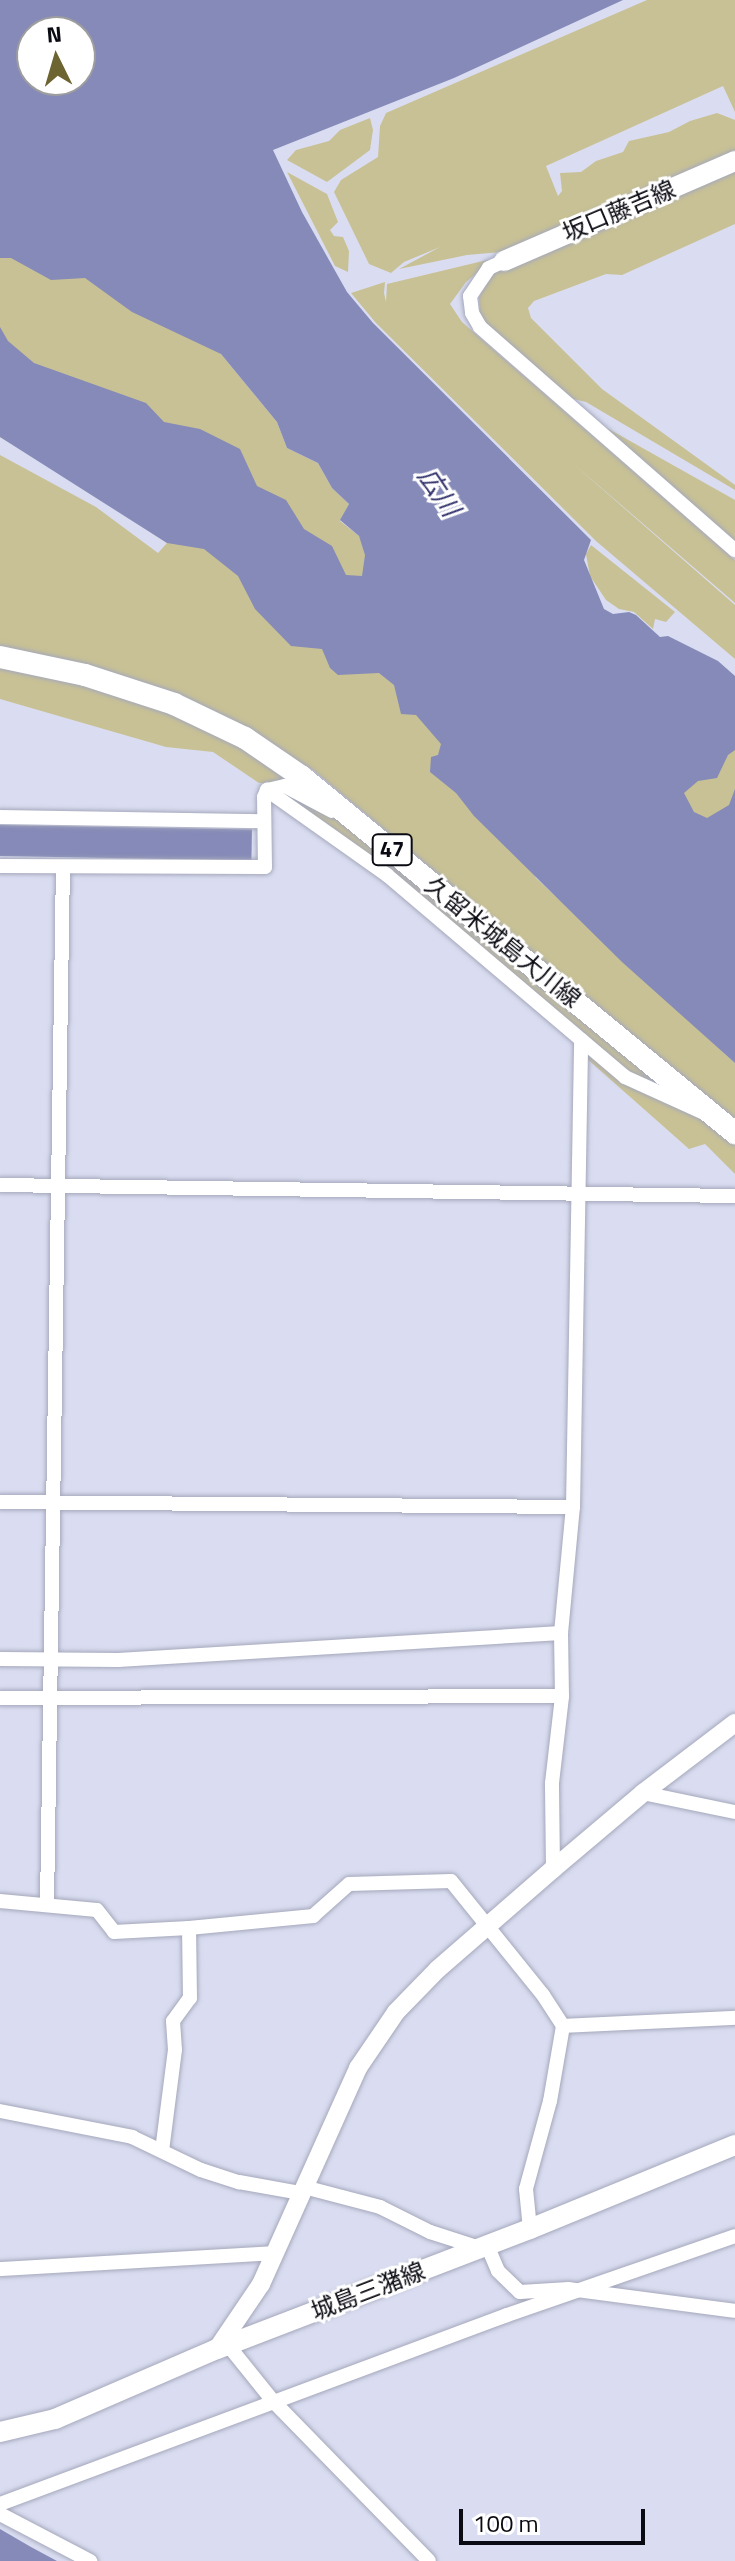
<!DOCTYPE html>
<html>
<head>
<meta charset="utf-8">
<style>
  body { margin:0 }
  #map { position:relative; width:735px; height:2561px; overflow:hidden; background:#daddf1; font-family:"Titillium Web","Noto Sans JP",sans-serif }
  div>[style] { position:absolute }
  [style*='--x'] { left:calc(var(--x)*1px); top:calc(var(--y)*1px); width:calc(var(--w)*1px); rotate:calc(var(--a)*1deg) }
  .green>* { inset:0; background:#c8c195 }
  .water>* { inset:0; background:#858ab8; transform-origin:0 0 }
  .roads { filter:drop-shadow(0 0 2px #a5a8bb) drop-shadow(0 0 2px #a5a8bb) }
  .minor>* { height:14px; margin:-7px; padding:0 7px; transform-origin:7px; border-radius:7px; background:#fff }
  .tertiary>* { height:18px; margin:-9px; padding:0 9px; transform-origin:9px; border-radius:9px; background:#fff }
  .secondary>* { height:20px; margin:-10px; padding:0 10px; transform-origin:10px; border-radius:10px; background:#fff }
  .primary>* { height:22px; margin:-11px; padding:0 11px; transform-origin:11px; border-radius:11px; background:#fff }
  span { translate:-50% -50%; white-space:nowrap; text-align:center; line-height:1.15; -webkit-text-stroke:6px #fff; paint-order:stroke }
  .shield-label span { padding:2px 6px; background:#fff; border:2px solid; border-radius:6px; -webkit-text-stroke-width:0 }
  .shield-label { font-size:22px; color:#0a0b12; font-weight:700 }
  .street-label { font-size:24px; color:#0a0b12 }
  .water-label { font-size:26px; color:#31326c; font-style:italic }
  .north { position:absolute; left:16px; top:16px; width:80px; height:80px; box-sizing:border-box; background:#fff; border:2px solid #9d9da0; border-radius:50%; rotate:355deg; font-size:22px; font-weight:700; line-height:32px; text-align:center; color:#0a0b12 }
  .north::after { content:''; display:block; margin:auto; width:28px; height:36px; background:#6c6431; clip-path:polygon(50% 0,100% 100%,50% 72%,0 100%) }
  .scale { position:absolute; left:459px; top:2509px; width:186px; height:36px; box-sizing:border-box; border:4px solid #0a0b12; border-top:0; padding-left:10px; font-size:24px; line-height:28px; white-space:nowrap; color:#0a0b12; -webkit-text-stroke:6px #fff; paint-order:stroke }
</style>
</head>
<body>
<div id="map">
  <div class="green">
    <i style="clip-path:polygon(647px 0,735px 0,735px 112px,723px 86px,546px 166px,558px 196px,562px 191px,560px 173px,581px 172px,596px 161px,623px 152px,629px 141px,669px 132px,690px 121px,717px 113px,735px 120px,735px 157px,514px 251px,467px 255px,399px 269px,440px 247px,404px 262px,391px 273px,369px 264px,334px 192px,341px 180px,378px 157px,380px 126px,386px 113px)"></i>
    <i style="clip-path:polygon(370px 118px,373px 130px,370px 150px,327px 182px,287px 160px,296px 150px,329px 141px,340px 130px)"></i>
    <i style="clip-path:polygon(735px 168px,735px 224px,622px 275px,606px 274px,534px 301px,528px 308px,531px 318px,602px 389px,735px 485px,735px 490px,586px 402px,569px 398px,487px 327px,480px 314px,479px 297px,493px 272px)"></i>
    <i style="clip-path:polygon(287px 172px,327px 194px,338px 222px,330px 230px,334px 236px,343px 237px,349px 251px,348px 272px,335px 266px)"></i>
    <i style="clip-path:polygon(0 232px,63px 241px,221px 354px,277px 422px,287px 448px,318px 463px,332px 488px,349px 504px,340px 521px,359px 536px,448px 719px,536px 878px,735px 1063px,735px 1122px,313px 770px,206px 707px,72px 663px,0 647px,0 455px,96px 507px,158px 553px,167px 543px,93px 493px,0 437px)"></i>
    <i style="clip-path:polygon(487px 260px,492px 261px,466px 282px,450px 304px,462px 322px,735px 560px,735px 603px,569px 460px,735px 605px,735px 659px,596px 541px,376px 323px,351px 293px,385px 282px,384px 293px,386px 302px,387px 284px)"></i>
    <i style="clip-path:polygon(607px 428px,735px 500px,735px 544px,608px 430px)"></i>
    <i style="clip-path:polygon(591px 545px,675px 612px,666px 622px,655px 619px,653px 629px,634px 612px,619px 609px,606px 600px,590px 576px,586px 554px)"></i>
    <i style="clip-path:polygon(0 664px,85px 683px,170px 712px,243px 745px,326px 803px,285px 783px,259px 783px,213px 752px,166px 747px,0 699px)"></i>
    <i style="clip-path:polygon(601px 687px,735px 736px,735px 826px,730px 865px)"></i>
    <i style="clip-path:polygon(277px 791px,287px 791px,343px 820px,694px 1108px,628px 1075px)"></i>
    <i style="clip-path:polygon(588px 1050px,709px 1122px,735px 1143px,735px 1174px,705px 1144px,689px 1149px,585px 1057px)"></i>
  </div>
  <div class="water">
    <i style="clip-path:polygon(evenodd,0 0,623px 0,454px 78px,273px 150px,302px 212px,347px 292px,373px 323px,591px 540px,584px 560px,604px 609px,613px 614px,629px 612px,636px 615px,660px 637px,668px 636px,718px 661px,735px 676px,735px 750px,728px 755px,717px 778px,698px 781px,684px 793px,694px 812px,707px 818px,729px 805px,735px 789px,735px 1063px,622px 962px,474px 816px,456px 793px,430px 772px,431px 757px,438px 755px,441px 744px,416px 715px,401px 714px,394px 685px,379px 673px,338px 675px,330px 668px,322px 649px,291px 646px,255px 609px,238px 576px,204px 549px,167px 543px,0 437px,0 327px,8px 341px,34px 363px,146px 403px,164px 422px,200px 429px,240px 449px,257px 486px,286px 500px,304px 529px,332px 546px,346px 575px,362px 576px,365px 555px,359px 536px,340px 520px,349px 504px,332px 488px,318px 463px,287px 448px,277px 422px,221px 354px,132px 312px,85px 278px,51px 280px,11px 258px,0 258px,0 0,32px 32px,80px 32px,80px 80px,32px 80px,32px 32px)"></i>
    <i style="left:0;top:825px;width:252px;height:31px;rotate:1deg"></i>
    <i style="clip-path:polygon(0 2529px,31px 2547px,57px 2561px,0 2561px)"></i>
  </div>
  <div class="roads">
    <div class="minor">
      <i style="--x:504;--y:261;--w:17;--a:155"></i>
      <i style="--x:489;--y:268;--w:34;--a:124"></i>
      <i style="--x:470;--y:296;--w:17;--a:83"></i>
      <i style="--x:472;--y:313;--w:16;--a:60"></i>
      <i style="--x:480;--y:327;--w:339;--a:41.2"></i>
      <i style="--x:267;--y:790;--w:147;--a:35.3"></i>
      <i style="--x:387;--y:875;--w:312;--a:40.3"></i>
      <i style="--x:625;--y:1077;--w:87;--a:24.5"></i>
      <i style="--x:0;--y:817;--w:263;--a:0.9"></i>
      <i style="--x:0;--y:866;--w:265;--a:0.2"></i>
      <i style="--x:265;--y:867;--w:70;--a:-90.8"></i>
      <i style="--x:264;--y:797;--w:8;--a:-67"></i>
      <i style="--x:267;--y:790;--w:18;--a:-13"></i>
      <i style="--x:285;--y:786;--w:53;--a:28"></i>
      <i style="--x:0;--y:1185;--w:735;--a:0.86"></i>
      <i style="--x:0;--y:1502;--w:573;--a:0.5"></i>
      <i style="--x:0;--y:1659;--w:118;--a:0.5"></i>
      <i style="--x:118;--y:1660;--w:444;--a:-3.5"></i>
      <i style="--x:0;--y:1698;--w:562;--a:-0.2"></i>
      <i style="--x:643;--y:1793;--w:94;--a:11.7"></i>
      <i style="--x:553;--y:1869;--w:86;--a:-90.7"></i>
      <i style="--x:552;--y:1783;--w:88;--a:-83.4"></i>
      <i style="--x:562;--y:1696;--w:63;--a:-90.9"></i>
      <i style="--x:561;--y:1633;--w:127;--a:-84.6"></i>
      <i style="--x:573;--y:1507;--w:467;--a:-89"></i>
      <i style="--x:0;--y:1901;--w:97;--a:5.3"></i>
      <i style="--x:97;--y:1910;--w:28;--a:52"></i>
      <i style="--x:114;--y:1932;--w:75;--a:-3.1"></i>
      <i style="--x:189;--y:1928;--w:125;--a:-5.5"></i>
      <i style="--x:313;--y:1916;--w:48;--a:-41.6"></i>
      <i style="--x:349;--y:1884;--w:102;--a:-1.7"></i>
      <i style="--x:451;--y:1881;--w:146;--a:51.1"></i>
      <i style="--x:543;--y:1995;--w:37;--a:57"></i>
      <i style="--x:563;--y:2026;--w:76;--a:99.8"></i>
      <i style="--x:550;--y:2101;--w:91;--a:105.3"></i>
      <i style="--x:526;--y:2189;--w:40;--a:84.3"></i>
      <i style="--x:47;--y:1905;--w:1038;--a:-89.12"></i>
      <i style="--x:563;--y:2026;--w:172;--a:-2.7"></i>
      <i style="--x:0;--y:2111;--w:135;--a:11.1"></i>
      <i style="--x:132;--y:2137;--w:76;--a:25.6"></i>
      <i style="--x:201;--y:2170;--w:40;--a:18"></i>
      <i style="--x:239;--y:2182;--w:63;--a:10.1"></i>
      <i style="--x:162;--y:2151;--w:102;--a:-82.7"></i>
      <i style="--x:175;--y:2050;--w:29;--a:-94"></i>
      <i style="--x:173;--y:2021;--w:29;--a:-54"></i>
      <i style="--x:190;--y:1998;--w:70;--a:-90.8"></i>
      <i style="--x:304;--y:2187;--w:79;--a:14.7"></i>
      <i style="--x:380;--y:2207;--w:56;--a:26.6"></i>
      <i style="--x:430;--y:2232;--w:52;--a:17.7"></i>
      <i style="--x:487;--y:2245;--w:28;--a:67"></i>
      <i style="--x:498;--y:2271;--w:30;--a:44"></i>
      <i style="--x:520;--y:2292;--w:49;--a:-3.5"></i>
      <i style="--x:569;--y:2289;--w:167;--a:7.5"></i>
      <i style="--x:0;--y:2269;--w:274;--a:-3.3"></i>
      <i style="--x:228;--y:2345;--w:72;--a:51.2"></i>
      <i style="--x:273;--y:2401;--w:223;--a:45.7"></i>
      <i style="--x:0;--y:2504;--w:541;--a:-20.44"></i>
      <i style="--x:507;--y:2315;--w:241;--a:-19.1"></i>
      <i style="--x:0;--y:2514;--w:102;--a:27.6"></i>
    </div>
    <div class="tertiary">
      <i style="--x:217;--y:2349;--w:78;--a:-55.9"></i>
      <i style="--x:261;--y:2284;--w:237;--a:-65.8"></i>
      <i style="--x:358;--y:2068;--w:68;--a:-55.8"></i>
      <i style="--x:396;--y:2012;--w:60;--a:-45.7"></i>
      <i style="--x:438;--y:1969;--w:152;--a:-41"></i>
      <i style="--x:553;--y:1869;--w:118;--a:-40.2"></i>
      <i style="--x:643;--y:1793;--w:116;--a:-37.3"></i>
    </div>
    <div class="secondary">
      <i style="--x:504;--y:261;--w:252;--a:-23.4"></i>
      <i style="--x:0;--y:2432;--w:57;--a:-13.3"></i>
      <i style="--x:55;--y:2419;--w:176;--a:-23.4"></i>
      <i style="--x:217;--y:2349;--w:335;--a:-21"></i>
      <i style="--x:530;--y:2229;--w:222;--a:-22.3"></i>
    </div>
    <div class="primary">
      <i style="--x:0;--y:657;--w:87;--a:12"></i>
      <i style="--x:85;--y:675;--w:94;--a:18"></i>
      <i style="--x:174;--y:704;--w:79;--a:25.6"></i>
      <i style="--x:245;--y:738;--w:69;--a:34.4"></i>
      <i style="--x:302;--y:777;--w:561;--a:39.43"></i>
    </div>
  </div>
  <div class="shield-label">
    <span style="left:392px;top:850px">47</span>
  </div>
  <div class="street-label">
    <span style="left:619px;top:211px;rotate:-23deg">坂口藤吉線</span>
    <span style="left:503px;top:942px;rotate:39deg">久留米城島大川線</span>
    <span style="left:368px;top:2291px;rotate:-21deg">城島三潴線</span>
  </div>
  <div class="water-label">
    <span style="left:439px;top:492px;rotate:56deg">広川</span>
  </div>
  <div class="north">N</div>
  <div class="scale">100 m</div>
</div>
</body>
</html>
